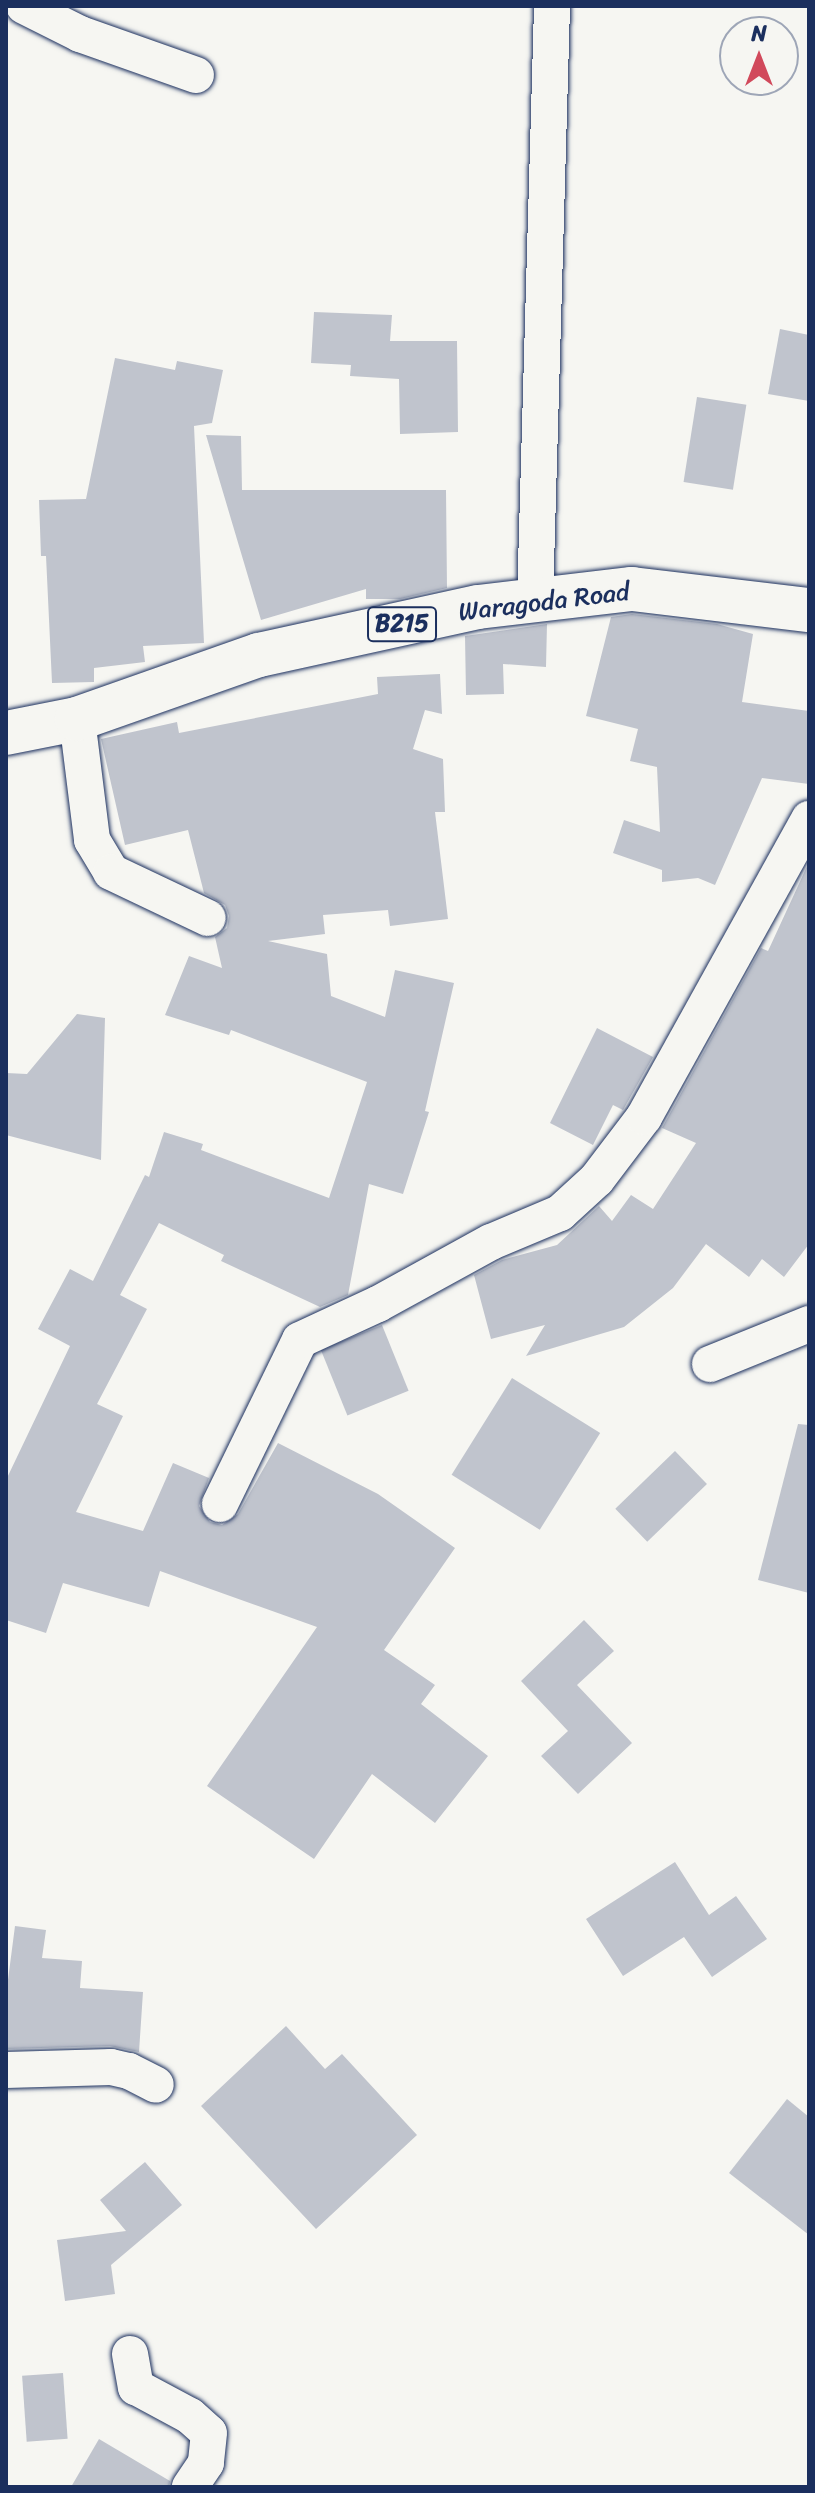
<!DOCTYPE html>
<html>
<head>
<meta charset="utf-8">
<style>
  body { margin:0 }
  #map { position:relative; width:815px; height:2493px; overflow:hidden; background:#f6f6f2; font-family:Sriracha,sans-serif }
  div>[style] { position:absolute }
  [style*='--x'] { left:calc(var(--x)*1px); top:calc(var(--y)*1px); width:calc(var(--w)*1px); rotate:calc(var(--a)*1deg) }
  .building>* { inset:0; background:#c0c4cd; transform-origin:0 0 }
  .roads { filter:drop-shadow(0 0 2px #1b2f5e) drop-shadow(0 0 2px #1b2f5e) }
  .minor>* { height:36px; margin:-18px; padding:0 18px; transform-origin:18px; border-radius:18px; background:#f6f6f2 }
  .primary>* { height:44px; margin:-22px; padding:0 22px; transform-origin:22px; border-radius:22px; background:#f6f6f2 }
  span { translate:-50% -50%; white-space:nowrap; text-align:center; line-height:1.15; -webkit-text-stroke:8px #f6f6f2; paint-order:stroke }
  .shield-label span { padding:2px 6px; background:#f6f6f2; border:2px solid; border-radius:6px; -webkit-text-stroke-width:0 }
  .shield-label { font-size:24px; color:#1b2f5e; font-weight:700 }
  .street-label { font-size:26px; color:#1b2f5e }
  .frame { position:absolute; inset:0; border:8px solid #1b2f5e; pointer-events:none }
  .north { position:absolute; left:719px; top:16px; width:80px; height:80px; box-sizing:border-box; background:#f6f6f2; border:2px solid #9ea6b7; border-radius:50%; rotate:0deg; font-size:22px; font-weight:700; line-height:32px; text-align:center; color:#1b2f5e }
  .north::after { content:''; display:block; margin:auto; width:28px; height:36px; background:#d1495b; clip-path:polygon(50% 0,100% 100%,50% 72%,0 100%) }
</style>
</head>
<body>
<div id="map">
  <div class="building">
    <i style="clip-path:polygon(314px 312px,392px 315px,390px 341px,457px 341px,458px 432px,400px 434px,399px 379px,350px 376px,351px 365px,311px 363px)"></i>
    <i style="clip-path:polygon(780px 329px,809px 335px,809px 401px,768px 394px)"></i>
    <i style="clip-path:polygon(115px 358px,175px 370px,177px 361px,223px 370px,212px 423px,194px 426px,204px 643px,143px 646px,145px 662px,94px 668px,94px 682px,52px 683px,46px 556px,41px 556px,39px 500px,86px 499px)"></i>
    <i style="left:697px;top:397px;width:50px;height:86px;rotate:9deg"></i>
    <i style="clip-path:polygon(206px 435px,241px 436px,242px 490px,446px 490px,447px 588px,400px 599px,366px 599px,366px 589px,261px 620px)"></i>
    <i style="clip-path:polygon(632px 614px,717px 624px,753px 634px,742px 702px,809px 711px,809px 784px,762px 778px,715px 885px,698px 878px,662px 882px,662px 870px,613px 853px,624px 820px,660px 832px,657px 767px,630px 761px,638px 729px,586px 716px,611px 617px)"></i>
    <i style="clip-path:polygon(547px 624px,546px 667px,503px 664px,504px 694px,466px 695px,465px 636px)"></i>
    <i style="clip-path:polygon(440px 674px,442px 714px,425px 710px,413px 749px,443px 759px,445px 812px,435px 812px,448px 919px,390px 926px,388px 910px,323px 915px,325px 934px,268px 941px,327px 954px,331px 996px,385px 1017px,395px 970px,454px 983px,425px 1111px,429px 1112px,403px 1194px,369px 1184px,348px 1295px,320px 1307px,221px 1261px,224px 1255px,159px 1223px,120px 1295px,147px 1309px,97px 1404px,123px 1416px,76px 1512px,143px 1531px,173px 1463px,209px 1478px,199px 1506px,210px 1522px,222px 1525px,238px 1514px,278px 1443px,378px 1494px,455px 1548px,384px 1650px,435px 1685px,421px 1704px,488px 1756px,435px 1823px,372px 1774px,314px 1859px,207px 1786px,317px 1627px,160px 1571px,149px 1607px,63px 1583px,46px 1633px,6px 1620px,6px 1480px,70px 1346px,38px 1329px,70px 1269px,93px 1281px,145px 1175px,149px 1177px,164px 1132px,203px 1144px,201px 1150px,329px 1198px,367px 1082px,231px 1030px,229px 1035px,165px 1015px,189px 956px,222px 968px,215px 937px,227px 928px,229px 916px,225px 905px,204px 893px,188px 830px,125px 845px,101px 739px,177px 722px,179px 733px,378px 694px,377px 677px)"></i>
    <i style="clip-path:polygon(809px 862px,809px 1244px,784px 1277px,762px 1259px,749px 1277px,706px 1244px,673px 1288px,624px 1327px,526px 1356px,545px 1325px,491px 1339px,474px 1275px,502px 1260px,557px 1245px,599px 1206px,612px 1221px,631px 1195px,653px 1209px,696px 1143px,662px 1128px,761px 948px,768px 951px)"></i>
    <i style="clip-path:polygon(77px 1014px,105px 1018px,101px 1160px,6px 1135px,6px 1073px,27px 1074px)"></i>
    <i style="clip-path:polygon(597px 1028px,653px 1057px,623px 1110px,613px 1105px,593px 1145px,550px 1123px)"></i>
    <i style="left:382px;top:1325px;width:71px;height:66px;rotate:68deg"></i>
    <i style="left:512px;top:1378px;width:104px;height:114px;rotate:32deg"></i>
    <i style="clip-path:polygon(798px 1424px,809px 1425px,809px 1593px,758px 1580px)"></i>
    <i style="left:675px;top:1451px;width:46px;height:83px;rotate:46deg"></i>
    <i style="clip-path:polygon(584px 1620px,614px 1651px,577px 1685px,632px 1743px,578px 1794px,541px 1756px,568px 1731px,521px 1681px)"></i>
    <i style="clip-path:polygon(675px 1862px,709px 1915px,736px 1896px,767px 1939px,712px 1977px,684px 1937px,623px 1976px,586px 1919px)"></i>
    <i style="clip-path:polygon(15px 1926px,46px 1930px,42px 1958px,82px 1961px,80px 1988px,143px 1992px,139px 2052px,110px 2046px,6px 2049px,6px 1995px)"></i>
    <i style="clip-path:polygon(286px 2026px,325px 2069px,342px 2054px,417px 2135px,316px 2229px,201px 2106px)"></i>
    <i style="clip-path:polygon(787px 2099px,809px 2117px,809px 2235px,729px 2173px)"></i>
    <i style="clip-path:polygon(145px 2162px,182px 2205px,111px 2265px,115px 2294px,65px 2301px,57px 2240px,126px 2231px,100px 2200px)"></i>
    <i style="left:63px;top:2373px;width:66px;height:41px;rotate:86deg"></i>
    <i style="clip-path:polygon(99px 2439px,170px 2481px,169px 2487px,71px 2487px)"></i>
  </div>
  <div class="roads">
    <div class="minor">
      <i style="--x:24;--y:6;--w:63;--a:26.6"></i>
      <i style="--x:80;--y:34;--w:123;--a:19.5"></i>
      <i style="--x:535;--y:601;--w:595;--a:-88.36"></i>
      <i style="--x:77;--y:719;--w:122;--a:82.9"></i>
      <i style="--x:92;--y:840;--w:37;--a:59"></i>
      <i style="--x:111;--y:872;--w:107;--a:25.4"></i>
      <i style="--x:710;--y:1364;--w:107;--a:-22"></i>
      <i style="--x:220;--y:1504;--w:182;--a:-64"></i>
      <i style="--x:300;--y:1340;--w:86;--a:-24.8"></i>
      <i style="--x:378;--y:1304;--w:129;--a:-28.8"></i>
      <i style="--x:491;--y:1242;--w:75;--a:-22.8"></i>
      <i style="--x:560;--y:1213;--w:50;--a:-42.6"></i>
      <i style="--x:597;--y:1179;--w:78;--a:-52.8"></i>
      <i style="--x:644;--y:1117;--w:341;--a:-61"></i>
      <i style="--x:6;--y:2070;--w:105;--a:-1.6"></i>
      <i style="--x:111;--y:2067;--w:18;--a:13"></i>
      <i style="--x:129;--y:2071;--w:30;--a:27"></i>
      <i style="--x:130;--y:2354;--w:34;--a:80"></i>
      <i style="--x:136;--y:2387;--w:61;--a:28.2"></i>
      <i style="--x:190;--y:2416;--w:25;--a:42"></i>
      <i style="--x:209;--y:2433;--w:30;--a:96"></i>
      <i style="--x:206;--y:2463;--w:29;--a:124"></i>
    </div>
    <div class="primary">
      <i style="--x:6;--y:733;--w:72;--a:-11.2"></i>
      <i style="--x:77;--y:719;--w:193;--a:-19.4"></i>
      <i style="--x:259;--y:655;--w:224;--a:-12.4"></i>
      <i style="--x:478;--y:607;--w:155;--a:-6.7"></i>
      <i style="--x:632;--y:589;--w:178;--a:6.8"></i>
    </div>
  </div>
  <div class="shield-label">
    <span style="left:402px;top:624px">B215</span>
  </div>
  <div class="street-label">
    <span style="left:544px;top:602px;rotate:-7deg">Waragoda Road</span>
  </div>
  <div class="frame"></div>
  <div class="north">N</div>
</div>
</body>
</html>
